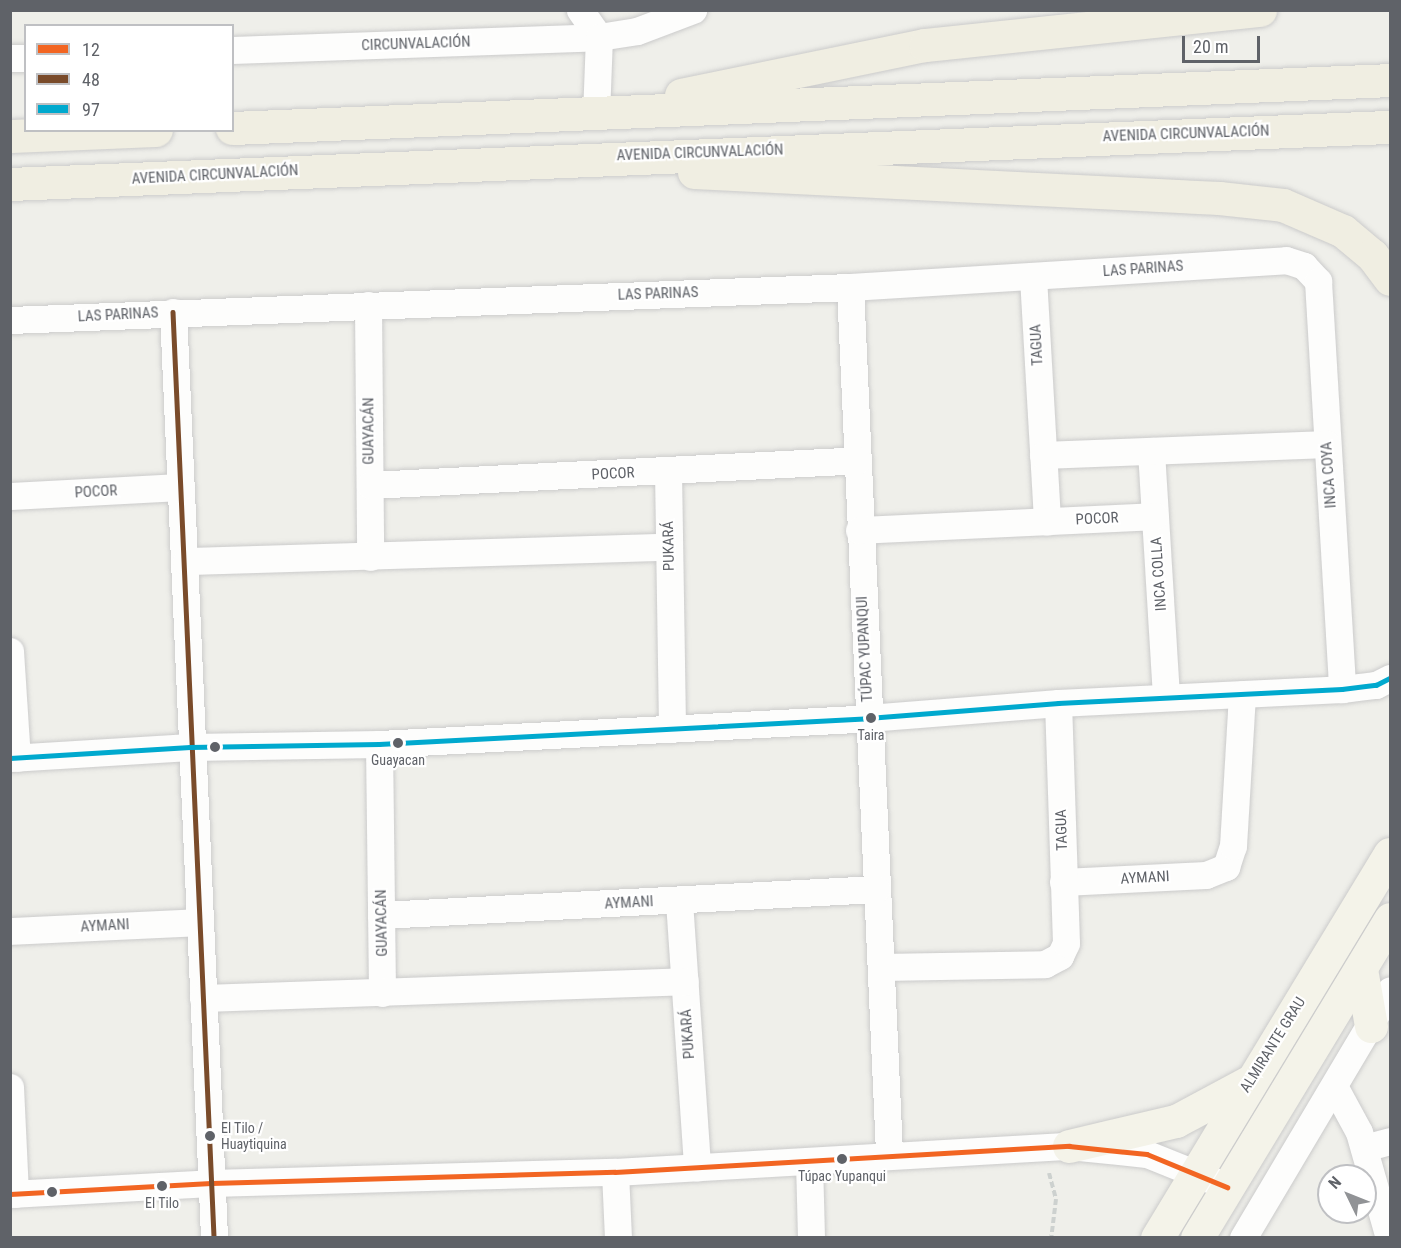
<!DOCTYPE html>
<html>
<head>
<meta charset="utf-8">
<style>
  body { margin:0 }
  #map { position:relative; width:1401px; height:1248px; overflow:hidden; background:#efefea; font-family:"Roboto Condensed",sans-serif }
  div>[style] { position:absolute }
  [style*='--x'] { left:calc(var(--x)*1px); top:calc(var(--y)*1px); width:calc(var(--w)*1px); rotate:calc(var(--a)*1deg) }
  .path>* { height:4px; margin-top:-2px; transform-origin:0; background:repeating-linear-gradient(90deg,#cdd1cf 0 6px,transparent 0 9px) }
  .roads { filter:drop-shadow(0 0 2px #cbcbcb) drop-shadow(0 0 2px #cbcbcb) }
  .minor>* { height:27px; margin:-13.5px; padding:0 13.5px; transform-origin:13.5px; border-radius:13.5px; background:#fdfdfc }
  .major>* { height:33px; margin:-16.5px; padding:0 16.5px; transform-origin:16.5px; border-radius:16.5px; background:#f4f3e9 }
  .highway>* { height:33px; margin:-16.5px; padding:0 16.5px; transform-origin:16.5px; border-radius:16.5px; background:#f0eee2 }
  .bus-1>* { height:4.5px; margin:-2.25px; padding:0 2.25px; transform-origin:2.25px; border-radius:2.25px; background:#f26522 }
  .bus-2>* { height:4.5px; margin:-2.25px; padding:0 2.25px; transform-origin:2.25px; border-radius:2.25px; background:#7a4b2a }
  .bus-3>* { height:4.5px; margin:-2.25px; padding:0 2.25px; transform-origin:2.25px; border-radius:2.25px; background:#00a9ce }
  .dots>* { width:16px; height:16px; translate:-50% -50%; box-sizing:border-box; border:3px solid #fff; border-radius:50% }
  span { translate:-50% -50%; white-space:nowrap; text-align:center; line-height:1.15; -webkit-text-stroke:4.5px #fff; paint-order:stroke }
  .bus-label { font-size:14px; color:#5f6268 }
  .left { translate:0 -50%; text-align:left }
  .street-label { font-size:15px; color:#5f6268 }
  .frame { position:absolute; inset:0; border:12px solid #5f6268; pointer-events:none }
  .legend { position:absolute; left:24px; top:24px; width:210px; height:108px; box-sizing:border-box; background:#fff; border:2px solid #bfc0c3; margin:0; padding:8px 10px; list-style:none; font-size:18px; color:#5f6268 }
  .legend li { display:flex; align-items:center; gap:12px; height:30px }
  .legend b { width:30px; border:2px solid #bfc0c3 }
  .north { position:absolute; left:1317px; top:1164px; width:60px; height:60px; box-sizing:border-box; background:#fff; border:2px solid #bfc0c3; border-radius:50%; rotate:313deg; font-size:16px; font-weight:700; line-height:24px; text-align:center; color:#5f6268 }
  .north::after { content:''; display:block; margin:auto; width:21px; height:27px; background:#919396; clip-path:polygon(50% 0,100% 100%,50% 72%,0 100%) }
  .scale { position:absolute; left:1182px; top:36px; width:78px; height:27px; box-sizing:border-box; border:3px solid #5f6268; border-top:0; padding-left:8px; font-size:18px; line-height:21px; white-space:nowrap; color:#5f6268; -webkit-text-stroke:4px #fff; paint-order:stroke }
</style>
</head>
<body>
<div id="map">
  <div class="path">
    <i style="--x:1049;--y:1173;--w:27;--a:75"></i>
    <i style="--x:1056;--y:1199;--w:39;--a:97"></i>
  </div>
  <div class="roads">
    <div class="minor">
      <i style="--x:580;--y:10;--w:33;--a:55"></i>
      <i style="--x:232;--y:50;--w:367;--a:-2"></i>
      <i style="--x:10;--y:58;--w:16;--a:0"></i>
      <i style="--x:596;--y:115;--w:78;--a:-87.8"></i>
      <i style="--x:599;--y:37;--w:38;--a:-9"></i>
      <i style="--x:637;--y:31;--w:60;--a:-20.6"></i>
      <i style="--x:1033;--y:277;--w:245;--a:86.7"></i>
      <i style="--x:850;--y:287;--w:868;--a:87.42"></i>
      <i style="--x:368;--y:305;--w:252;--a:89.5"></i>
      <i style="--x:173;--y:312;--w:927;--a:87.46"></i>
      <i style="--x:10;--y:320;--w:841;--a:-2.25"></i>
      <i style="--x:850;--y:287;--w:437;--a:-3.5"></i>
      <i style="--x:1286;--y:260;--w:19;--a:18"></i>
      <i style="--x:1304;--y:266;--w:21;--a:47"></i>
      <i style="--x:1318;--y:281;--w:409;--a:86.6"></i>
      <i style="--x:1151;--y:451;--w:246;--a:86.5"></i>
      <i style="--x:1043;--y:455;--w:284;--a:-2.2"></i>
      <i style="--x:668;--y:471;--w:258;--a:89.1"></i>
      <i style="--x:370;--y:485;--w:488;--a:-2.9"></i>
      <i style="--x:10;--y:496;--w:171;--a:-3"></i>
      <i style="--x:859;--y:530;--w:296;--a:-2.7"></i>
      <i style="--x:186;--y:561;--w:483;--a:-1.7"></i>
      <i style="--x:10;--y:651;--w:107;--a:86.3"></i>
      <i style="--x:379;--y:744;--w:249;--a:89.3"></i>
      <i style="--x:10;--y:758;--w:180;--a:-3.5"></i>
      <i style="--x:190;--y:747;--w:189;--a:-0.9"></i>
      <i style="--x:379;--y:744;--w:490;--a:-3"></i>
      <i style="--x:868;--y:718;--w:191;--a:-4.5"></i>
      <i style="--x:1058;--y:703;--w:284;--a:-2.8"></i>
      <i style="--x:1342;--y:689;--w:34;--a:-7"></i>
      <i style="--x:1376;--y:685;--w:16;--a:-27"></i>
      <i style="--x:1063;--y:882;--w:143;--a:-2.8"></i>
      <i style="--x:1206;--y:875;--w:22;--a:-22"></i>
      <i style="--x:1226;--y:867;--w:22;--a:-72"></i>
      <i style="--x:1233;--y:846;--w:152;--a:-86.6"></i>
      <i style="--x:679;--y:901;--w:267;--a:86.1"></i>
      <i style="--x:381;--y:915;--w:496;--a:-3"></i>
      <i style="--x:10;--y:931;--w:189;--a:-2.7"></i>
      <i style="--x:881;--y:967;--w:164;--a:-1"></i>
      <i style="--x:1045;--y:964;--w:17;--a:-28"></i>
      <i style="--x:1060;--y:956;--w:14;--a:-65"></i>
      <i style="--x:1066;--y:943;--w:240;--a:-91.9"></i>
      <i style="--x:203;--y:998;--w:482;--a:-2"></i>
      <i style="--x:1334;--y:1086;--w:52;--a:61.5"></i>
      <i style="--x:1359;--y:1132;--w:110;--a:74.2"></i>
      <i style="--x:10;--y:1087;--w:107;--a:87.3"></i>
      <i style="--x:1364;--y:1148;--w:27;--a:-15"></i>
      <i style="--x:809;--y:1161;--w:77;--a:88.5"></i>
      <i style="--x:615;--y:1172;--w:66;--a:87.4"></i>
      <i style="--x:10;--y:1194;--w:201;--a:-3.1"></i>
      <i style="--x:211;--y:1183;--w:404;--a:-1.6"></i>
      <i style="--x:615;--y:1172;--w:455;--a:-3.3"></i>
      <i style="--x:1069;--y:1146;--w:78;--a:5.9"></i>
      <i style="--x:1147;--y:1154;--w:72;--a:21.9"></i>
      <i style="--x:1243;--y:1238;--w:288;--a:-59.3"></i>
    </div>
    <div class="major">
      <i style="--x:1361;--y:969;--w:58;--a:80"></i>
      <i style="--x:1069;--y:1146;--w:110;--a:-13.2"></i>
      <i style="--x:1176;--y:1121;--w:83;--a:-28.1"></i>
      <i style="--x:1157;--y:1238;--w:449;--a:-58.8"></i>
      <i style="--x:1197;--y:1238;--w:373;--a:-58.8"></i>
    </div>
    <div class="highway">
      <i style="--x:681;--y:95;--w:249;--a:-11.6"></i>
      <i style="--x:925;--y:45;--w:337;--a:-6"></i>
      <i style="--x:232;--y:128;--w:1159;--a:-2.37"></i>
      <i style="--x:10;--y:136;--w:146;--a:-2.4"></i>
      <i style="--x:694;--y:172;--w:526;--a:2.84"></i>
      <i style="--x:1219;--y:198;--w:64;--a:6.2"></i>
      <i style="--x:1283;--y:205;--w:65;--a:23.4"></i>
      <i style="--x:1343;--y:231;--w:38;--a:40"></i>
      <i style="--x:1372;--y:255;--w:30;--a:53"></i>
      <i style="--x:10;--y:184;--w:1381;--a:-2.37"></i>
    </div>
  </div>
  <div class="bus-1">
    <i style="--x:10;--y:1194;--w:201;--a:-3.1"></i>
    <i style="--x:211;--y:1183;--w:404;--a:-1.6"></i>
    <i style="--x:615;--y:1172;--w:455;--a:-3.3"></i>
    <i style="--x:1069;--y:1146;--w:78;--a:5.9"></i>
    <i style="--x:1147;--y:1154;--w:87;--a:22.4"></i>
  </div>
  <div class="bus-2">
    <i style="--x:173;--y:312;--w:927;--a:87.46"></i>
  </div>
  <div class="bus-3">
    <i style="--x:10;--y:758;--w:180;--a:-3.5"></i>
    <i style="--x:190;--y:747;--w:189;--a:-0.9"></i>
    <i style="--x:379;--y:744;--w:490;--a:-3"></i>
    <i style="--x:868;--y:718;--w:191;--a:-4.5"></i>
    <i style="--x:1058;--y:703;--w:284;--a:-2.8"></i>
    <i style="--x:1342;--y:689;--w:34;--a:-7"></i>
    <i style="--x:1376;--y:685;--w:16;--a:-27"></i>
  </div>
  <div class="dots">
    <i style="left:871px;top:718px;background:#5f6268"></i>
    <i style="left:398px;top:743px;background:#5f6268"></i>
    <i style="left:215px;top:747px;background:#5f6268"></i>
    <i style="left:210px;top:1136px;background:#5f6268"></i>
    <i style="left:842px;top:1159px;background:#5f6268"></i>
    <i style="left:162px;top:1186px;background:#5f6268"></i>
    <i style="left:52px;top:1192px;background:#5f6268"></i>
  </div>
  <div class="bus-label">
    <span style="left:871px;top:735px">Taira</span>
    <span style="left:398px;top:760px">Guayacan</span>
    <span class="left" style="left:221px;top:1136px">El Tilo /<br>Huaytiquina</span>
    <span style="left:842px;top:1176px">Túpac Yupanqui</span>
    <span style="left:162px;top:1203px">El Tilo</span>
  </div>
  <div class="street-label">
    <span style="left:416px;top:44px;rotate:-2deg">CIRCUNVALACIÓN</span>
    <span style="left:1186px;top:134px;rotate:-2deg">AVENIDA CIRCUNVALACIÓN</span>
    <span style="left:700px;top:153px;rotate:-2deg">AVENIDA CIRCUNVALACIÓN</span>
    <span style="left:215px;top:175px;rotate:-3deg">AVENIDA CIRCUNVALACIÓN</span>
    <span style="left:1143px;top:269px;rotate:-4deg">LAS PARINAS</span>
    <span style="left:658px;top:294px;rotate:-2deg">LAS PARINAS</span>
    <span style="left:118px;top:315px;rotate:-3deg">LAS PARINAS</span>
    <span style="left:1037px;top:345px;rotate:-93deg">TAGUA</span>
    <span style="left:369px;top:431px;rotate:-90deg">GUAYACÁN</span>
    <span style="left:613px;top:474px;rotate:-3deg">POCOR</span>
    <span style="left:1329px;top:475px;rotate:-94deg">INCA COYA</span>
    <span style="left:96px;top:492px;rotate:-3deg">POCOR</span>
    <span style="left:1097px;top:519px;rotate:-3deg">POCOR</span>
    <span style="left:669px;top:546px;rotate:-91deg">PUKARÁ</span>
    <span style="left:1159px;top:574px;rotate:-94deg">INCA COLLA</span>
    <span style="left:865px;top:649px;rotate:-93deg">TÚPAC YUPANQUI</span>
    <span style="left:1062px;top:830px;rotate:-92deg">TAGUA</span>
    <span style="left:1145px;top:878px;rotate:-3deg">AYMANI</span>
    <span style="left:629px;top:903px;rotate:-3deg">AYMANI</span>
    <span style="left:382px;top:923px;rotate:-91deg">GUAYACÁN</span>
    <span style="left:105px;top:926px;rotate:-3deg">AYMANI</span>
    <span style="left:688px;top:1034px;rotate:-94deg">PUKARÁ</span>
    <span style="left:1273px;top:1045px;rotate:-58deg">ALMIRANTE GRAU</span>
  </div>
  <div class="frame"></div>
  <ul class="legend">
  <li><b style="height:8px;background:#f26522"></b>12</li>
  <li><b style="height:8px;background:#7a4b2a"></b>48</li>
  <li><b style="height:8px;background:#00a9ce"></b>97</li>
  </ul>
  <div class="north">N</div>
  <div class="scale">20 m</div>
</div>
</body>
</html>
